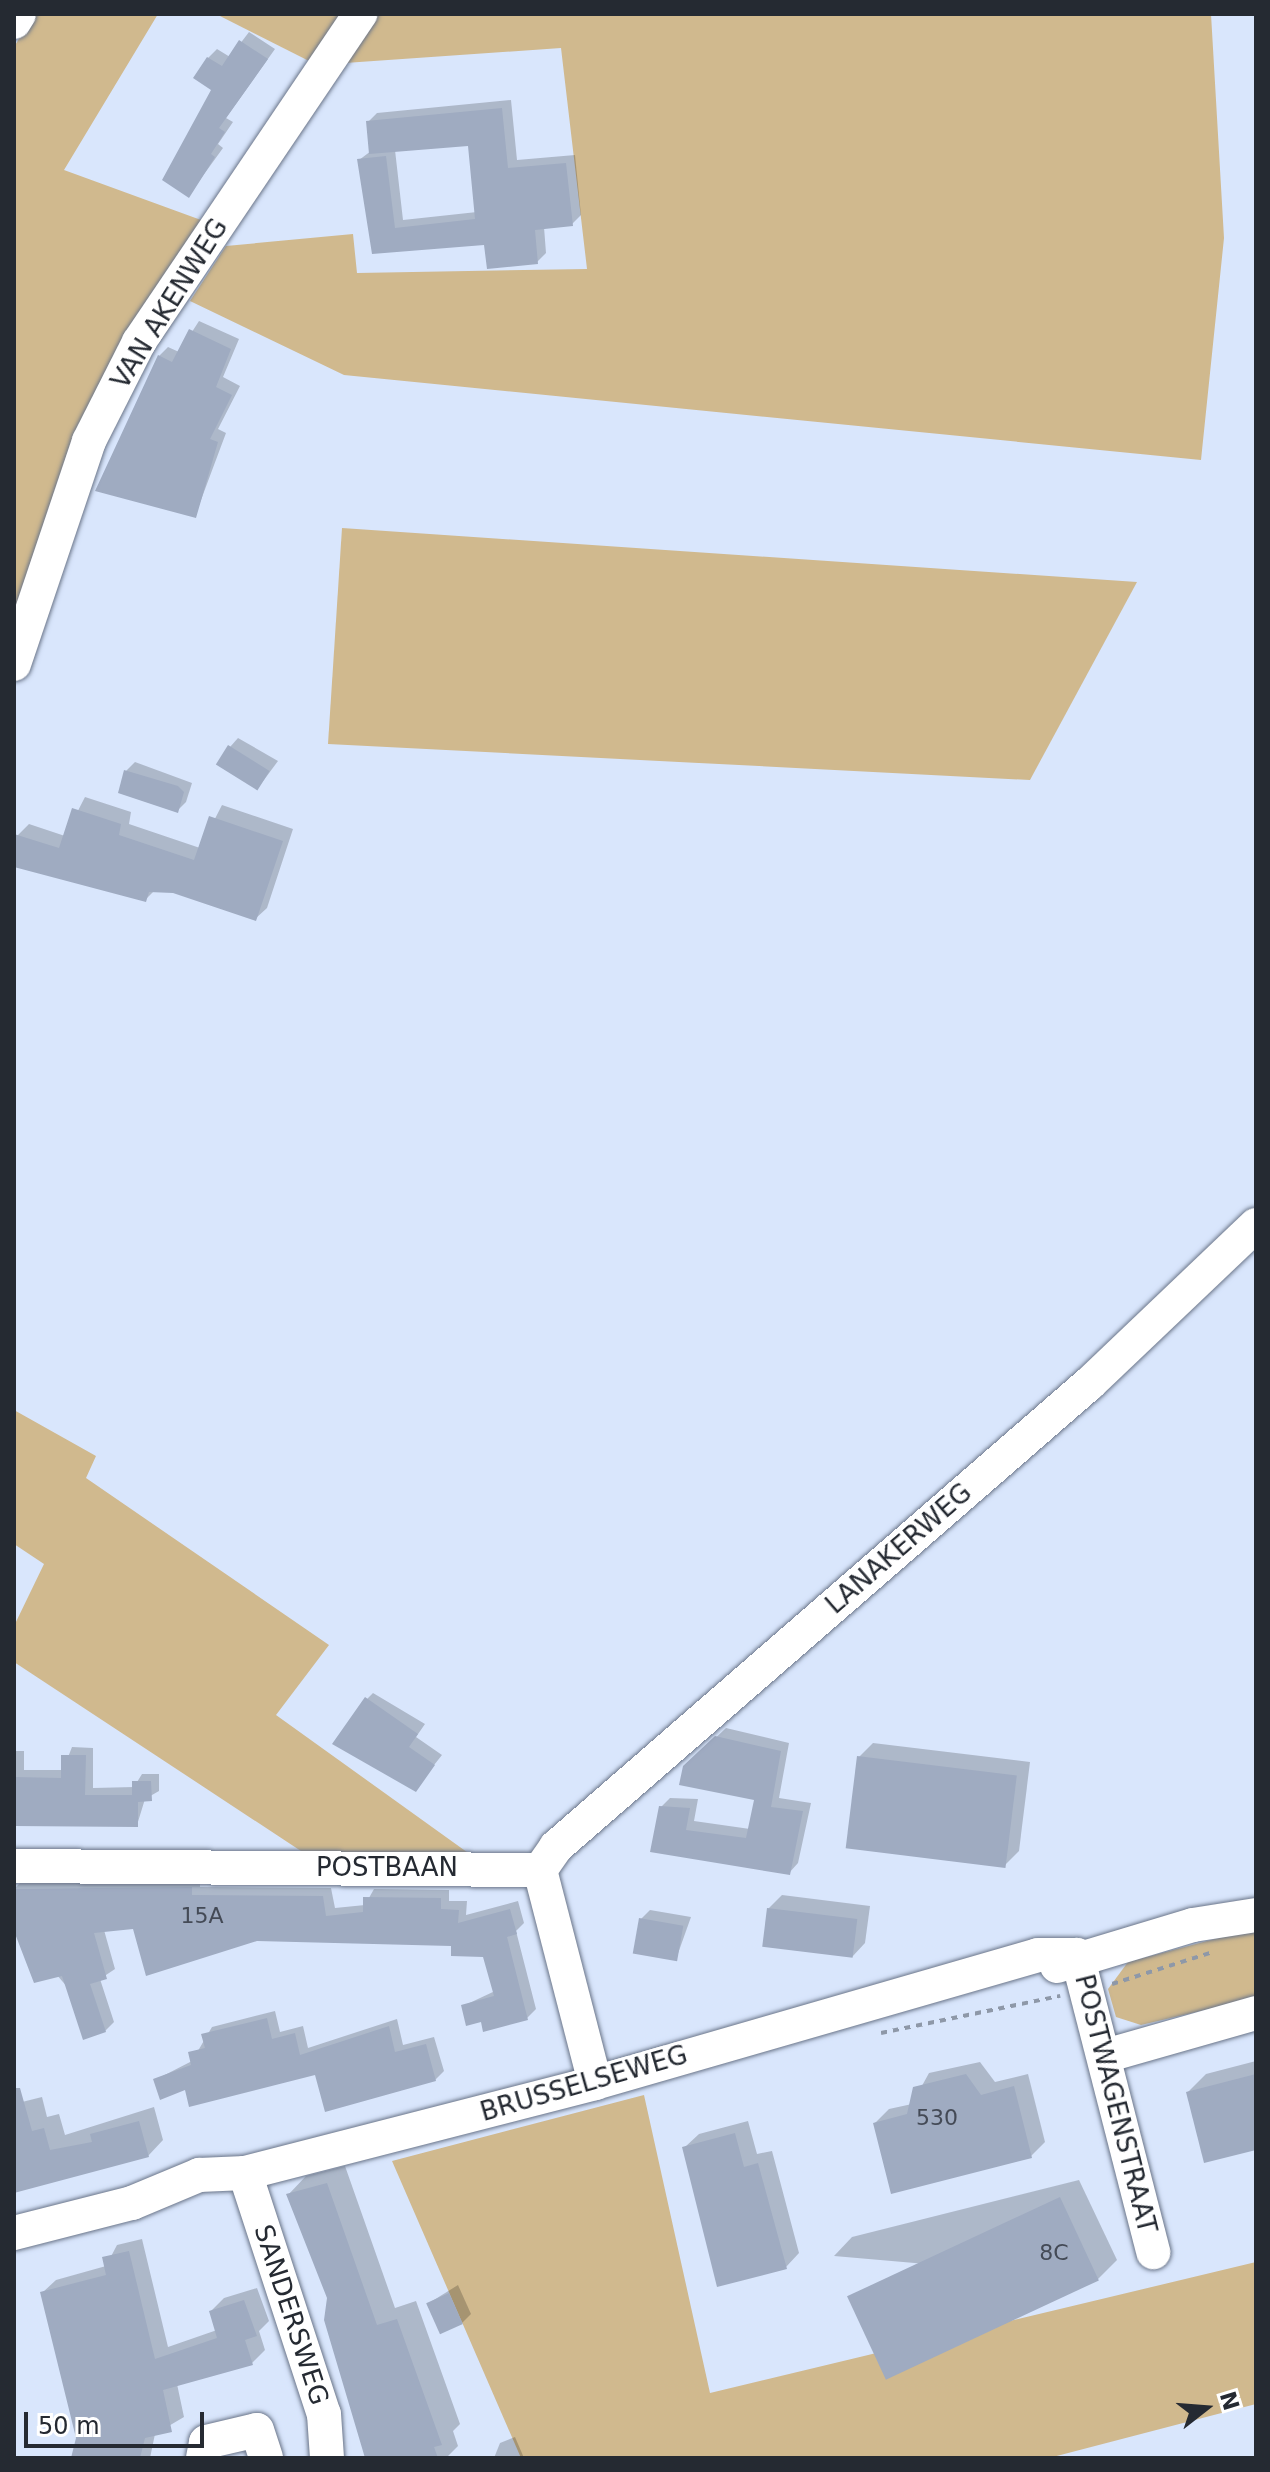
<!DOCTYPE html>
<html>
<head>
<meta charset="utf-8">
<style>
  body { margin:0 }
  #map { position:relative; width:1270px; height:2472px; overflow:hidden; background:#d9e6fc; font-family:"DejaVu Sans",sans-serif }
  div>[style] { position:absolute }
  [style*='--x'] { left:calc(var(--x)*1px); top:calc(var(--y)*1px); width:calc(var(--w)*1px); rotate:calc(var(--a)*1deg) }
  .green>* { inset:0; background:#d0b98e }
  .shadow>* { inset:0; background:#0003 }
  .building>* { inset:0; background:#9fabc1; transform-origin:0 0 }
  .path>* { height:4px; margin-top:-2px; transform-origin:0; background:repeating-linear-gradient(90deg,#8e98a8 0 6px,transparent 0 12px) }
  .roads { filter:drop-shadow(0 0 2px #6a7589) drop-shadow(0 0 2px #6a7589) }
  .minor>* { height:34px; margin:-17px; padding:0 17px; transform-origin:17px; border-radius:17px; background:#fff }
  span { translate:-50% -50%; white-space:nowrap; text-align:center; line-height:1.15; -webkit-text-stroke:6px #fff; paint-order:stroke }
  .number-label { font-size:22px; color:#444a56 }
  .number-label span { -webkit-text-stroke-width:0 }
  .street-label { font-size:26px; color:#252a32 }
  .frame { position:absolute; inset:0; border:16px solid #252a32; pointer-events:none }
  .north { position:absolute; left:1166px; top:2368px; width:80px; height:80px; -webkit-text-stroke:6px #fff; paint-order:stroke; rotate:73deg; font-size:22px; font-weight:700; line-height:32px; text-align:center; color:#252a32 }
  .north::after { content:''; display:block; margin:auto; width:28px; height:36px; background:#252a32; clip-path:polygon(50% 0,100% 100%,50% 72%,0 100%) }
  .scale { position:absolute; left:24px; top:2412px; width:180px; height:36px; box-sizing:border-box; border:4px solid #252a32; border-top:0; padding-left:10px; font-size:24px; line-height:28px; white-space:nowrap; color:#252a32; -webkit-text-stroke:6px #fff; paint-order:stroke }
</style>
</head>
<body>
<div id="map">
  <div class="green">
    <i style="clip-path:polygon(34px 14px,158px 14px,64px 170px,201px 220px,14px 630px,14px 47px)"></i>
    <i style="clip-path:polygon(216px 14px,348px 14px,315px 64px)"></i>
    <i style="clip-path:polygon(377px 14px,1211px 14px,1224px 238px,1201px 460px,344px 375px,190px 301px,226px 246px,353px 234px,357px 273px,587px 269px,561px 48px,345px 63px)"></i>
    <i style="clip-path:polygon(342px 528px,1137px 582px,1030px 780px,328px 744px)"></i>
    <i style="clip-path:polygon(14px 1410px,96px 1456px,86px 1478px,329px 1645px,276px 1715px,471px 1855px,307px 1855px,14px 1662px,14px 1626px,44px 1564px,14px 1544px)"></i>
    <i style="clip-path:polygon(1256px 1928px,1256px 1998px,1141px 2025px,1116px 2017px,1108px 1989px,1128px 1962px)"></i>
    <i style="clip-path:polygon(644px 2095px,710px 2393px,1256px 2262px,1256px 2404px,1049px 2458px,521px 2458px,392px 2161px)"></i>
  </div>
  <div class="shadow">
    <i style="clip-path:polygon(249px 32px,275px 49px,226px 118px,233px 122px,218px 144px,223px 148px,189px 195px,214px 89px,208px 58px,217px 49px,230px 57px)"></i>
    <i style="clip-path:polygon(evenodd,511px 100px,517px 160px,575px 155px,581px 215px,572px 224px,544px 227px,546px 253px,537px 262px,486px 243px,373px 252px,359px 160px,371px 151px,368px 122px,377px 113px,511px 100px,470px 144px,477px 212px,403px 220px,395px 150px,470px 144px)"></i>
    <i style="clip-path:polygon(199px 321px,239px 339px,223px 377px,240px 386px,218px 429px,226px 433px,195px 516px,159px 356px,168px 347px,179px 352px)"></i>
    <i style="clip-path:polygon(238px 738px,278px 761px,258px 788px,230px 747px)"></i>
    <i style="clip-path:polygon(135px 762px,192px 783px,186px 802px,177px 811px,126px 771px)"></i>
    <i style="clip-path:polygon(85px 797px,131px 812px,129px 824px,200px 848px,222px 805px,293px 829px,267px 908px,255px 919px,173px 891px,155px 890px,145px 900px,14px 865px,17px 836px,29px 824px,65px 836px)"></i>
    <i style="clip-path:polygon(373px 1693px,425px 1724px,416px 1737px,442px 1755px,415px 1789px,364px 1702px)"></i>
    <i style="clip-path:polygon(726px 1728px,789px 1743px,779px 1798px,811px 1803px,798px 1863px,789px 1873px,652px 1851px,661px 1807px,670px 1798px,698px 1799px,694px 1821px,750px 1829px,756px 1798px,685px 1767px)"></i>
    <i style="clip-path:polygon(873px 1743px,1030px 1762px,1019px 1851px,1005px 1865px,859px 1757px)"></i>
    <i style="clip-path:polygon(72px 1747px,93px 1748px,93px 1788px,134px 1787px,142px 1774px,159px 1774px,159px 1791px,145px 1799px,137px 1825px,14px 1824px,14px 1751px,24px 1751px,24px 1770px,63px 1770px)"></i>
    <i style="clip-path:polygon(200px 1879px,200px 1887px,331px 1888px,335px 1908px,365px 1905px,374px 1889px,449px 1890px,449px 1901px,467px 1901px,466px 1915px,518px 1901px,524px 1923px,516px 1931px,536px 2009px,527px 2018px,482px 2019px,463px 2006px,495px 1991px,484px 1955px,453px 1944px,134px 1926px,104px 1930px,115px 1969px,100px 1979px,114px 2022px,105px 2031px,14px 1925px,14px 1889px,22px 1881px)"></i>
    <i style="clip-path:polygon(782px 1895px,870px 1906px,865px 1943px,852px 1957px,768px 1909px)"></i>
    <i style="clip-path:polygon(650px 1910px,691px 1917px,676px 1959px,641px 1919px)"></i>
    <i style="clip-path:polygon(275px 2011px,280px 2032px,303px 2026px,308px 2048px,397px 2019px,403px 2045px,434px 2037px,444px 2071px,435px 2080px,317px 2073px,186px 2088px,155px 2080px,192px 2061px,212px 2027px)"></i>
    <i style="clip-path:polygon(1256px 2061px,1256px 2148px,1188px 2092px,1206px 2074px)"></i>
    <i style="clip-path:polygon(980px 2062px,995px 2082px,1028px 2074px,1045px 2142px,1031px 2156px,875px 2123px,889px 2109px,912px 2104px,929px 2073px)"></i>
    <i style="clip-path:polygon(42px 2097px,47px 2117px,59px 2114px,65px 2135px,154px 2107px,163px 2140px,148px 2156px,14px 2191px,14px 2104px)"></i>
    <i style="clip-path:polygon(748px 2121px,757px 2154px,772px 2151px,799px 2253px,786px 2267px,685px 2147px,699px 2134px)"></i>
    <i style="clip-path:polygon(345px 2166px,395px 2308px,416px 2301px,460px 2424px,453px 2431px,458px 2446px,446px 2458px,368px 2458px,329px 2298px,288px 2195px,306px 2176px)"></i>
    <i style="clip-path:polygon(1079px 2180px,1117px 2260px,1098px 2279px,834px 2256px,852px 2237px)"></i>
    <i style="clip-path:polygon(142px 2239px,168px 2347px,217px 2330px,211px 2311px,224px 2298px,257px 2288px,269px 2321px,259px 2331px,265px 2350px,252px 2363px,177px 2384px,184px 2417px,155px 2434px,150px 2458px,73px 2458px,78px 2438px,42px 2293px,56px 2280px,106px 2266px,117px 2245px)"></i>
    <i style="clip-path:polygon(458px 2285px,471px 2314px,462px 2323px,429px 2303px)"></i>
    <i style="clip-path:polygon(515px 2437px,524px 2458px,494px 2458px,500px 2443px)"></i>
  </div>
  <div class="building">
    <i style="clip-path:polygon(239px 40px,268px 59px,219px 128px,225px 132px,211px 154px,215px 157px,189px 198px,162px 180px,211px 90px,193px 78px,207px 57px,222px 66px)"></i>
    <i style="clip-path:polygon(502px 108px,508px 168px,566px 163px,573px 226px,535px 230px,538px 264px,487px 269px,484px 245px,372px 254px,357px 159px,386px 156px,395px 228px,475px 219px,468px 146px,369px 154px,366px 121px)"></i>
    <i style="clip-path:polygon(189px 329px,231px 349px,216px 387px,232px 395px,210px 439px,218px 442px,196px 518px,95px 491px,158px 355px,172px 362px)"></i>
    <i style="left:228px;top:745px;width:49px;height:23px;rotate:32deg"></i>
    <i style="clip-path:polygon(124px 770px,178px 786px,184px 792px,178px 813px,118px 793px)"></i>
    <i style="clip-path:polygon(72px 808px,121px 824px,119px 835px,194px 860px,209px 816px,283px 841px,256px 921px,173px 893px,149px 892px,146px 902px,14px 867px,14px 834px,59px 848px)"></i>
    <i style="clip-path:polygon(365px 1697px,418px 1734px,409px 1747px,435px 1765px,416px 1792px,332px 1744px)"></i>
    <i style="clip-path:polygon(715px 1736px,781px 1751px,771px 1807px,803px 1811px,790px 1875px,650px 1852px,659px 1806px,690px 1808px,686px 1830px,746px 1838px,754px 1800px,679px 1785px,683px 1766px)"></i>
    <i style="clip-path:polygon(61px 1755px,86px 1755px,85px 1795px,132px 1795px,132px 1781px,151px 1781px,152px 1801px,138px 1802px,138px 1827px,14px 1826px,14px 1777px,61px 1778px)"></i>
    <i style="left:857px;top:1756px;width:161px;height:93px;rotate:7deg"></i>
    <i style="clip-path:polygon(192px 1887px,192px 1895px,323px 1896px,326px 1916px,363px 1912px,363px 1897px,441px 1898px,441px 1909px,459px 1910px,458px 1923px,510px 1909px,517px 1934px,507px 1937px,528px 2020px,483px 2032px,481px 2022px,466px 2026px,461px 2005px,494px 1996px,483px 1957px,451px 1956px,451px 1946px,257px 1941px,146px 1976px,133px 1929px,94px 1933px,107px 1979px,90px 1984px,106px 2032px,83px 2040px,62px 1976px,34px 1983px,14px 1931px,14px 1889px)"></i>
    <i style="left:767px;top:1908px;width:91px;height:39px;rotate:7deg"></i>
    <i style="left:639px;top:1918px;width:45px;height:36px;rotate:10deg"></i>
    <i style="clip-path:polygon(267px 2018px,272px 2039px,295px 2033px,300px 2055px,389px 2026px,395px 2052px,426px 2044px,436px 2081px,325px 2112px,315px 2075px,189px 2107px,185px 2090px,160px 2100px,153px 2079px,191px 2065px,188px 2052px,205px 2048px,201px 2034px)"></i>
    <i style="clip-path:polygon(966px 2074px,981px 2095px,1014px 2086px,1032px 2158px,891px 2194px,873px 2123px,907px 2114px,913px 2087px)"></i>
    <i style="clip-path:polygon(1256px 2074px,1256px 2150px,1204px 2163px,1186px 2092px)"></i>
    <i style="clip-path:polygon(14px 2088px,20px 2088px,32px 2131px,44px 2128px,50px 2150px,92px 2142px,90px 2134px,139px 2121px,149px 2157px,14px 2193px)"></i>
    <i style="clip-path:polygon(735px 2133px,744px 2167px,758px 2163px,787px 2269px,717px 2287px,682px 2147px)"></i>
    <i style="clip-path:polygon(327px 2183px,377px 2325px,397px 2319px,442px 2445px,434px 2447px,438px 2458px,365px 2458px,324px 2320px,327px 2298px,286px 2194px)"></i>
    <i style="left:1060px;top:2197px;width:92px;height:235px;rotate:65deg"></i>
    <i style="clip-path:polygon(129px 2251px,155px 2359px,217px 2338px,209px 2311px,244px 2300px,257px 2336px,245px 2340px,253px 2365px,163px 2390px,172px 2432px,145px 2438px,140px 2458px,71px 2458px,76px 2438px,40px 2292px,106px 2275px,102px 2257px)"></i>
    <i style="left:449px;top:2293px;width:34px;height:25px;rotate:66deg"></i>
  </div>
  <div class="path">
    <i style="--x:1112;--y:1984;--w:103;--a:-17.6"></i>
    <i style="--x:881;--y:2033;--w:183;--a:-11.7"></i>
  </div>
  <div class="roads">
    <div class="minor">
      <i style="--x:14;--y:22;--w:9;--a:-58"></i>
      <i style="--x:14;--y:664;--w:235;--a:-71.4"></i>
      <i style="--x:89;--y:441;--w:111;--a:-63.2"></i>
      <i style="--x:139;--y:342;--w:396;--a:-56"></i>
      <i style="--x:14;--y:1866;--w:526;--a:0.44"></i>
      <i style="--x:540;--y:1870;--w:28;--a:-55"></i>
      <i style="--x:556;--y:1847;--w:707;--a:-40.99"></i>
      <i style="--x:1090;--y:1383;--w:229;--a:-43.6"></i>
      <i style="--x:540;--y:1870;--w:220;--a:75.5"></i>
      <i style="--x:1077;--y:1955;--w:307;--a:75.6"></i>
      <i style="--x:1057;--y:1966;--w:142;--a:-16.8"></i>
      <i style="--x:1193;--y:1925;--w:64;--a:-9"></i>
      <i style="--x:1105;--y:2056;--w:157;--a:-15.9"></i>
      <i style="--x:245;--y:2173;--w:254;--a:71.9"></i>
      <i style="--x:324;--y:2414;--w:44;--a:86.1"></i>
      <i style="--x:14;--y:2233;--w:122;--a:-14.3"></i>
      <i style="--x:132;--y:2203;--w:73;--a:-22.7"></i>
      <i style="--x:199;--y:2175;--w:46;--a:-2.5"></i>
      <i style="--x:245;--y:2173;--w:361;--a:-14.4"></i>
      <i style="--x:595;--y:2083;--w:461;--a:-16.1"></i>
      <i style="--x:1038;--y:1955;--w:39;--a:0"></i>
      <i style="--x:203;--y:2458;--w:16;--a:-79"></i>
      <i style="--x:206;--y:2442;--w:52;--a:-13.2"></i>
      <i style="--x:257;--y:2430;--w:29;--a:72"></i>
    </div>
  </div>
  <div class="number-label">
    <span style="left:202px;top:1916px">15A</span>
    <span style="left:937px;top:2118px">530</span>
    <span style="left:1054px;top:2253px">8C</span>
  </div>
  <div class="street-label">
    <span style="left:170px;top:304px;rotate:-58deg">VAN AKENWEG</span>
    <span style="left:899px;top:1549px;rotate:-41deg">LANAKERWEG</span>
    <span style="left:387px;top:1868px">POSTBAAN</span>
    <span style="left:584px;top:2084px;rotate:-16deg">BRUSSELSEWEG</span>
    <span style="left:1115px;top:2104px;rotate:76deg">POSTWAGENSTRAAT</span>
    <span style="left:291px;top:2315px;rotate:72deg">SANDERSWEG</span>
  </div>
  <div class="frame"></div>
  <div class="north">N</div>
  <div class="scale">50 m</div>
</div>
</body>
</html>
